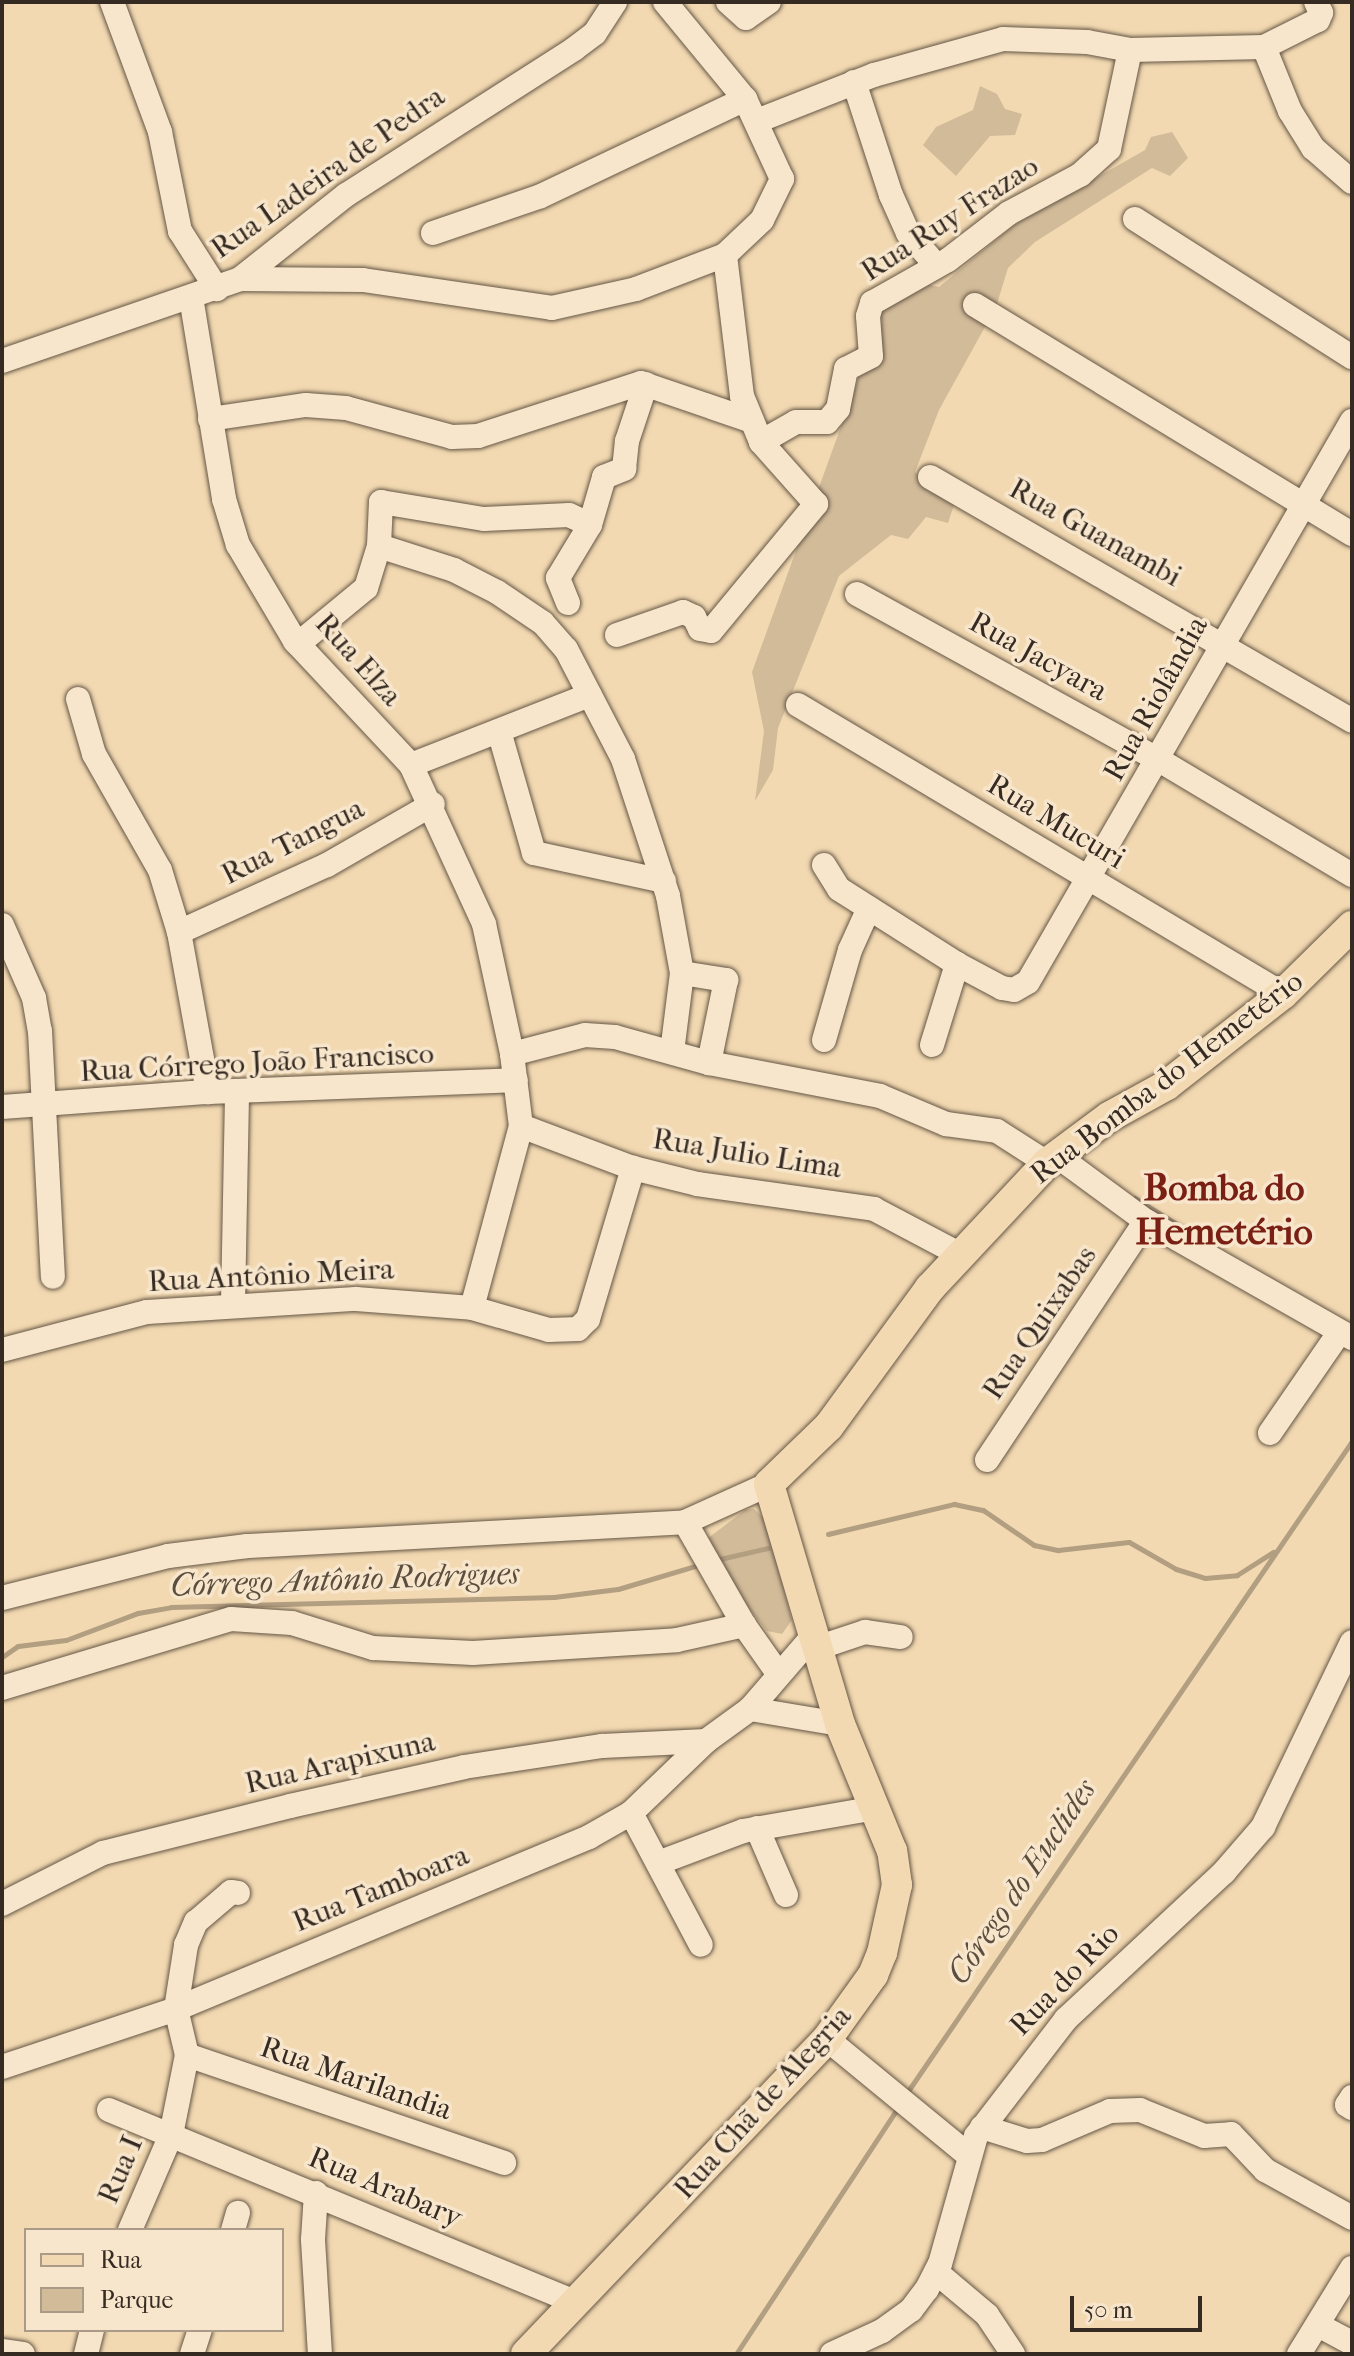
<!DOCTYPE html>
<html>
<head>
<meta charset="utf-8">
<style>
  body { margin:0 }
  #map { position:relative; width:1354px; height:2356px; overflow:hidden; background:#f2d9b1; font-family:"IM FELL French Canon",serif }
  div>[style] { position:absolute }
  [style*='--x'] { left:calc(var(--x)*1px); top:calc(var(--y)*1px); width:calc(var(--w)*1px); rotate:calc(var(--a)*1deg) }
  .green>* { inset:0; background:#d2bb99 }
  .stream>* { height:5px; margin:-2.5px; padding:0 2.5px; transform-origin:2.5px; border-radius:2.5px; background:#b29e80 }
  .roads { filter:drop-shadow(0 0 2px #655646) drop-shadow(0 0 2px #655646) }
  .minor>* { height:24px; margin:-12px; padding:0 12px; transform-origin:12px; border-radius:12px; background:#f7e6cc }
  .major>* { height:30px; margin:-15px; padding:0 15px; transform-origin:15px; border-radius:15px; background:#f2d9b1 }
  span { translate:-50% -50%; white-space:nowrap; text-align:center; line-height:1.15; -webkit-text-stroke:7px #f7e6cc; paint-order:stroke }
  .street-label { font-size:30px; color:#362b22 }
  .water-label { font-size:32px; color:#5b4e3e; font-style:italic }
  .district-label { font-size:38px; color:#7a1f14; font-weight:700 }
  .frame { position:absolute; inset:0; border:4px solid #362b22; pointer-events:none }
  .legend { position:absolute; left:24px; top:2228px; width:260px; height:104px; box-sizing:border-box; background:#f7e6cc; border:2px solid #aa9b88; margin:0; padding:10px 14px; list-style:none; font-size:24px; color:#362b22 }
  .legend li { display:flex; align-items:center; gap:16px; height:40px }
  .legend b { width:40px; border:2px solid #aa9b88 }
  .scale { position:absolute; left:1070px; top:2296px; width:132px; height:36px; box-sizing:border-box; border:4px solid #362b22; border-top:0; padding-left:10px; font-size:24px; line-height:28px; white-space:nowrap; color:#362b22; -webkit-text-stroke:6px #f7e6cc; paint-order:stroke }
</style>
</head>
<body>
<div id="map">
  <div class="green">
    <i style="clip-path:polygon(980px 86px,997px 94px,1005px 109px,1022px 114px,1015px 135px,990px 136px,956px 176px,923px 145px,936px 127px,973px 110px)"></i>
    <i style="clip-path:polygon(1172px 132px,1188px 158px,1170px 176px,1152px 168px,1035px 242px,1008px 268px,996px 307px,939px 410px,915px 472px,954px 505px,948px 523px,926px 517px,908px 539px,891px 535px,839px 576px,778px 728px,773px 770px,755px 801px,764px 731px,752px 672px,859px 377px,877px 323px,880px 292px,912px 281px,939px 287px,1014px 225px,1145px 150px,1151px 137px)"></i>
    <i style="clip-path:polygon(754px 1509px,766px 1520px,792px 1620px,782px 1634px,767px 1631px,728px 1582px,707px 1539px,745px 1510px)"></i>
  </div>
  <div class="stream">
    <i style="--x:1135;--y:1198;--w:66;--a:32"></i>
    <i style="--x:828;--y:1534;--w:130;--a:-13.4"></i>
    <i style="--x:954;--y:1504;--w:30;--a:12"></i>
    <i style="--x:983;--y:1510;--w:62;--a:34.5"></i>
    <i style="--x:1034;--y:1545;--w:25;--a:12"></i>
    <i style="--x:1058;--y:1550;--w:71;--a:-6.4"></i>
    <i style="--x:1129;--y:1542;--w:54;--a:29.9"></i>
    <i style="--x:1176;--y:1569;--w:30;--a:17"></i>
    <i style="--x:1205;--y:1578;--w:32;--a:-5"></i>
    <i style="--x:1237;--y:1575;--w:43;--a:-32.6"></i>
    <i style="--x:720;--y:1559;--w:49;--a:-12.9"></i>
    <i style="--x:2;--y:1657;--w:19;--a:-35"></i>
    <i style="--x:18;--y:1646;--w:48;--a:-7.1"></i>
    <i style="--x:66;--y:1640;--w:77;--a:-20.6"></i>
    <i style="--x:138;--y:1613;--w:34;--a:-10"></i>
    <i style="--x:171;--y:1607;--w:383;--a:-1.5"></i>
    <i style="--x:554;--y:1597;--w:64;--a:-7.1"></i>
    <i style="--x:618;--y:1589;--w:80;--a:-16.6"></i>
    <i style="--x:906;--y:2094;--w:791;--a:-55.67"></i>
    <i style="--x:736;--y:2354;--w:297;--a:-56.7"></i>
  </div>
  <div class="roads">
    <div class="minor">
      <i style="--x:112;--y:2;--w:139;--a:69.7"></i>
      <i style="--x:160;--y:132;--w:101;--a:78.6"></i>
      <i style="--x:180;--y:231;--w:69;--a:57.5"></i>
      <i style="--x:728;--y:2;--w:24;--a:42"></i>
      <i style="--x:746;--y:18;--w:28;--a:-35"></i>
      <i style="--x:1264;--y:47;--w:69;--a:67.9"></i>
      <i style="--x:1290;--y:111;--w:44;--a:58.1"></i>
      <i style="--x:1313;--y:148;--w:52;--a:41.1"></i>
      <i style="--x:854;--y:82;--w:119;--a:71.9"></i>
      <i style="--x:891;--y:195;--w:42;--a:65.9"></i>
      <i style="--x:908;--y:233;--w:41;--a:48.9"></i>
      <i style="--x:757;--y:121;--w:126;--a:-21.5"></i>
      <i style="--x:874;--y:75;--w:134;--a:-15.6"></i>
      <i style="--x:1003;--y:39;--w:84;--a:2"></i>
      <i style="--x:1087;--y:42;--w:44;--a:10.5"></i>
      <i style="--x:1130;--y:50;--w:134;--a:-1.3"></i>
      <i style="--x:1264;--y:47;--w:60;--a:-26.6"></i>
      <i style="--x:1318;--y:20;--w:8;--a:-67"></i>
      <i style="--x:1321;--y:13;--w:12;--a:-114"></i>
      <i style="--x:1135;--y:219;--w:257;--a:32.5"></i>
      <i style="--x:433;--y:233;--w:114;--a:-18.9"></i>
      <i style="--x:541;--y:196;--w:226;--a:-25.4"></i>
      <i style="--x:240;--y:279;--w:123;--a:0.5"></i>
      <i style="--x:363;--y:280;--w:191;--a:8.4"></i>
      <i style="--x:552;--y:308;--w:86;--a:-12.7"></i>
      <i style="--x:636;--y:289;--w:95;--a:-20.9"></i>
      <i style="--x:725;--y:255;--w:51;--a:-43.4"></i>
      <i style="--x:762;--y:220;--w:46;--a:-64"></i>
      <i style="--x:782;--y:179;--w:88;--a:-114.8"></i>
      <i style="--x:745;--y:99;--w:126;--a:-129.5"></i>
      <i style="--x:191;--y:297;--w:205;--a:80.7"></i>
      <i style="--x:224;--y:499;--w:48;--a:73.1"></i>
      <i style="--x:238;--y:545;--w:112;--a:59.3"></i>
      <i style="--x:295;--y:641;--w:170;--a:46.9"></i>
      <i style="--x:411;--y:765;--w:175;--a:65.3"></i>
      <i style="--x:484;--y:924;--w:133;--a:77.8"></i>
      <i style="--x:512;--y:1054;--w:73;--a:82.9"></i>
      <i style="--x:521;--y:1126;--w:188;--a:105.1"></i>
      <i style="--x:975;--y:305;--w:441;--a:31.3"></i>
      <i style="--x:2;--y:361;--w:252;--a:-19"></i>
      <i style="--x:240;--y:279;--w:135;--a:-38.4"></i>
      <i style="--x:346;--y:195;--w:271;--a:-32.6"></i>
      <i style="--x:574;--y:49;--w:26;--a:-37"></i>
      <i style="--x:595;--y:33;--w:37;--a:-57"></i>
      <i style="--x:210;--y:419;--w:97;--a:-8.3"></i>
      <i style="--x:306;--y:405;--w:40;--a:4.3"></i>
      <i style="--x:346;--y:408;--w:110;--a:15.3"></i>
      <i style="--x:452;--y:437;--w:26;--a:-2"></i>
      <i style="--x:478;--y:436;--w:171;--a:-18"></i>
      <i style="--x:641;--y:383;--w:117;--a:18.9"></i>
      <i style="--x:761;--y:442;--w:40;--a:-29.7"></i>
      <i style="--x:796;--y:422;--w:31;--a:0"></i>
      <i style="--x:827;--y:422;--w:17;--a:-50"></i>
      <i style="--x:838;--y:409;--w:41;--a:-78.7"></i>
      <i style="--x:846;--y:369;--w:28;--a:-27"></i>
      <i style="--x:871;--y:356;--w:40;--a:-94.3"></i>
      <i style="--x:868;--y:316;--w:14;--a:-73"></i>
      <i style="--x:872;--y:303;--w:87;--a:-29.5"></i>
      <i style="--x:948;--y:260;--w:77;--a:-37.6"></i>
      <i style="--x:1009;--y:213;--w:81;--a:-28.2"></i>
      <i style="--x:1080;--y:175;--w:39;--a:-42"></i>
      <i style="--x:1109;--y:149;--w:101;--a:-78"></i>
      <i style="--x:930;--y:477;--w:487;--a:30"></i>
      <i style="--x:379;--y:546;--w:79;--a:17.7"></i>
      <i style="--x:454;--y:570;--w:48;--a:27.1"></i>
      <i style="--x:497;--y:592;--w:55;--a:34"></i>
      <i style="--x:543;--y:623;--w:35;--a:49"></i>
      <i style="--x:566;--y:649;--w:124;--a:62.6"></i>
      <i style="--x:623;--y:759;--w:144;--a:71.8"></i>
      <i style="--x:668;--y:896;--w:78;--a:79.7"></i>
      <i style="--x:682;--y:973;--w:80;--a:97.2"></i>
      <i style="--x:857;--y:594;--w:345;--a:28.8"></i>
      <i style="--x:1159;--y:760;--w:225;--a:30.8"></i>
      <i style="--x:568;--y:603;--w:27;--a:-112"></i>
      <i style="--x:558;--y:578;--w:62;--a:-58.9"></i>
      <i style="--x:590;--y:525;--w:50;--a:-73.7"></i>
      <i style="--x:604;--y:477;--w:22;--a:-22"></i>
      <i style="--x:624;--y:469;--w:28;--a:-84"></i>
      <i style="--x:627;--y:441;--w:60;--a:-71.6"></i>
      <i style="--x:617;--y:635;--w:70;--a:-19.2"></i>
      <i style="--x:683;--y:612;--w:12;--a:24"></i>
      <i style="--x:694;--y:617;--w:13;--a:63"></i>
      <i style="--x:700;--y:629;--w:11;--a:10"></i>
      <i style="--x:711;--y:631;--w:165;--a:-50.4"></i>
      <i style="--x:816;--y:504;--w:83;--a:-131.6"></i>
      <i style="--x:761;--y:442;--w:50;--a:-112.4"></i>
      <i style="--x:742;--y:396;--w:142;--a:-96.9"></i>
      <i style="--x:298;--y:644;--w:88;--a:-39.5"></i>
      <i style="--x:366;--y:588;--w:44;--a:-72.8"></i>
      <i style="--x:379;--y:546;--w:44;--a:-87.4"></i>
      <i style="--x:381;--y:502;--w:104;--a:9.4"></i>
      <i style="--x:484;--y:519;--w:85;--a:-2.7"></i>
      <i style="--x:569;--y:515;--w:23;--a:25"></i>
      <i style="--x:78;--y:699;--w:57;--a:73.8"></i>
      <i style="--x:94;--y:754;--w:133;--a:60.4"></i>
      <i style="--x:160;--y:870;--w:65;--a:73"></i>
      <i style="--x:179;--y:932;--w:163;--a:79.7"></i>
      <i style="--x:798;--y:705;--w:565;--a:30.79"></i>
      <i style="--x:499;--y:731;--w:127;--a:74"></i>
      <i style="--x:534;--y:853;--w:133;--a:12.2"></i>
      <i style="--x:411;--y:765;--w:192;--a:-21.4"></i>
      <i style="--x:824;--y:865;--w:28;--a:58"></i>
      <i style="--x:839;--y:889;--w:140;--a:32.4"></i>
      <i style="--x:957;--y:964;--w:51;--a:28.1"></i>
      <i style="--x:1002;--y:988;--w:12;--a:9"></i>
      <i style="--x:1014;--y:990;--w:16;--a:-30"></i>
      <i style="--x:1028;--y:982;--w:648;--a:-59.99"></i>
      <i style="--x:2;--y:925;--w:80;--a:66.3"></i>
      <i style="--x:34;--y:998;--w:34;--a:80"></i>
      <i style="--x:40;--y:1031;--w:246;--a:87"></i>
      <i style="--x:179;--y:932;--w:162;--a:-24.4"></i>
      <i style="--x:327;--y:865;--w:122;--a:-29.9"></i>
      <i style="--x:682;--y:973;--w:45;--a:9"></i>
      <i style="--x:726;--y:980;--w:85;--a:101.6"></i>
      <i style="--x:824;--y:1040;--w:94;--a:-73.9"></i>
      <i style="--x:850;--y:950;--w:46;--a:-65.7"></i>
      <i style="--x:932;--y:1045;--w:85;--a:-72.8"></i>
      <i style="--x:512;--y:1054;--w:75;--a:-14.6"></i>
      <i style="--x:585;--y:1035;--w:30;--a:4"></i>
      <i style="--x:615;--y:1037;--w:98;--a:15.5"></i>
      <i style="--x:709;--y:1063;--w:174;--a:10.9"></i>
      <i style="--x:880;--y:1096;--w:72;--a:23"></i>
      <i style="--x:946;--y:1124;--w:51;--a:7.8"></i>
      <i style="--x:997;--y:1131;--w:59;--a:32.6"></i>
      <i style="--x:2;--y:1107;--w:207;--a:-4.2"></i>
      <i style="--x:208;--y:1092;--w:308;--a:-2.2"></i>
      <i style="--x:521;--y:1126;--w:120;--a:20.6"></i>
      <i style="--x:633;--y:1168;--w:66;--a:14"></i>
      <i style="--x:697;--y:1184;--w:179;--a:8"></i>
      <i style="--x:874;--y:1209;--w:96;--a:27.9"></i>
      <i style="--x:1056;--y:1155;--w:112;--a:36.3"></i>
      <i style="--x:1146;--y:1221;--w:237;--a:29.6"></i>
      <i style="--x:233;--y:1304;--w:213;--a:-88.9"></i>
      <i style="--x:2;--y:1350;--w:150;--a:-14.7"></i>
      <i style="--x:147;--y:1312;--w:209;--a:-3.6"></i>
      <i style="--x:356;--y:1299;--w:116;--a:4.4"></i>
      <i style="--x:472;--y:1308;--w:80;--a:15.9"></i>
      <i style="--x:549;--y:1330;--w:29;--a:-2"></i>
      <i style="--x:578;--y:1329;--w:14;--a:-45"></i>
      <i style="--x:588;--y:1319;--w:158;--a:-73.4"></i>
      <i style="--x:1270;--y:1433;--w:121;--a:-55.4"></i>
      <i style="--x:987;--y:1460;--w:287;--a:-56.4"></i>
      <i style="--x:685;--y:1522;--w:119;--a:60.2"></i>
      <i style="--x:744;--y:1625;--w:57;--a:54.9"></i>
      <i style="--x:2;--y:1598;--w:171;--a:-14.2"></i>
      <i style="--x:168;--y:1556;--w:80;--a:-7.2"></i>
      <i style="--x:247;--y:1546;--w:439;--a:-3.1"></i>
      <i style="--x:685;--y:1522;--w:92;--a:-24.3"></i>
      <i style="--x:817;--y:1648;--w:51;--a:-18.4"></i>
      <i style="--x:865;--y:1632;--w:36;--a:8"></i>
      <i style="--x:2;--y:1688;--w:239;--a:-16.8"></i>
      <i style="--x:231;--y:1619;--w:61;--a:3.8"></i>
      <i style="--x:292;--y:1623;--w:85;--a:17.2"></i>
      <i style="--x:373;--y:1648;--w:100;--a:2.9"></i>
      <i style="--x:473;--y:1653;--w:204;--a:-3.6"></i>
      <i style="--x:677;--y:1640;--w:69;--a:-12.6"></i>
      <i style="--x:750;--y:1709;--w:91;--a:9.5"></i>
      <i style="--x:631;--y:1813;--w:149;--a:62.1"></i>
      <i style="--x:757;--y:1828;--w:73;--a:66.6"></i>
      <i style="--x:658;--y:1863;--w:91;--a:-20.6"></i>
      <i style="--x:743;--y:1831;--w:135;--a:-9.8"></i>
      <i style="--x:2;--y:1904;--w:113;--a:-26.8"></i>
      <i style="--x:103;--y:1853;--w:193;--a:-14.1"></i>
      <i style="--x:290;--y:1806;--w:178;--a:-12.6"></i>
      <i style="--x:464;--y:1767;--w:140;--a:-8.7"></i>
      <i style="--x:602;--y:1746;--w:104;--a:-2.8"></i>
      <i style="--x:827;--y:2039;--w:181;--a:39.4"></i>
      <i style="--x:187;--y:2055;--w:335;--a:18.8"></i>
      <i style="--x:2;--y:2067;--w:183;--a:-18.4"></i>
      <i style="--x:176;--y:2009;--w:447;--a:-22.6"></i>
      <i style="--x:589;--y:1837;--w:48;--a:-29.7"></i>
      <i style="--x:631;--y:1813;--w:104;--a:-43.8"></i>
      <i style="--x:706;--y:1741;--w:54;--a:-36"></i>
      <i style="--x:750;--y:1709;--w:96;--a:-49.2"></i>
      <i style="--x:1352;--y:2097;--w:9;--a:122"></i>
      <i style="--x:1347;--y:2105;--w:6;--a:31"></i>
      <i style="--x:109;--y:2110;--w:504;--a:22.39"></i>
      <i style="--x:982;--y:2127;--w:47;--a:17.3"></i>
      <i style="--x:1027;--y:2141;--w:15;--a:-4"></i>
      <i style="--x:1042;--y:2140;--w:74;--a:-23.1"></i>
      <i style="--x:1110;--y:2111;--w:30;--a:-2"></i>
      <i style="--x:1140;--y:2110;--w:69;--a:22.1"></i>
      <i style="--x:1204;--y:2136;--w:27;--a:-4"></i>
      <i style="--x:1231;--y:2134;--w:50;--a:46.6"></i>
      <i style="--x:1265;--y:2170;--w:99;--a:28.9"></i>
      <i style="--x:316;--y:2193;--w:47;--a:93.7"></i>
      <i style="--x:313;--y:2240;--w:114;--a:86.5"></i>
      <i style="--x:130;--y:2230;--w:103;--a:-66.7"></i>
      <i style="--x:171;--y:2135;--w:82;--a:-78.7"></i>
      <i style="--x:187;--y:2055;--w:47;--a:-103.4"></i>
      <i style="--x:176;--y:2009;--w:65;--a:-81.1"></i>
      <i style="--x:186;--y:1945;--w:25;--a:-67"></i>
      <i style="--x:196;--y:1922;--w:46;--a:-40.6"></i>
      <i style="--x:231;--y:1892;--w:7;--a:8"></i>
      <i style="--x:233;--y:2230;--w:18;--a:-74"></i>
      <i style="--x:936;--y:2272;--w:67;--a:40.1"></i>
      <i style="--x:987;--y:2315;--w:47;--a:56.3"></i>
      <i style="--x:1318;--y:2325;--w:38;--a:28"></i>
      <i style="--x:2;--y:2351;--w:21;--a:8"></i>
      <i style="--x:86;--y:2354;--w:25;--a:-76"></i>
      <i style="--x:192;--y:2354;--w:25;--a:-72"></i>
      <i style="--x:832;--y:2354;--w:55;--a:-24.7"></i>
      <i style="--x:882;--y:2331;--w:36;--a:-36"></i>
      <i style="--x:911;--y:2310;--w:26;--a:-53"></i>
      <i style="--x:927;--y:2289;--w:28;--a:-63"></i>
      <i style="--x:940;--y:2264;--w:133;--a:-74.3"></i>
      <i style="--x:976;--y:2136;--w:148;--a:-52.4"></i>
      <i style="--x:1066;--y:2019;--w:216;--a:-42.9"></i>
      <i style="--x:1224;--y:1872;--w:60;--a:-49.1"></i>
      <i style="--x:1263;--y:1827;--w:205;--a:-64.3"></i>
      <i style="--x:1299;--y:2354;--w:101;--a:-58.4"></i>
    </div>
    <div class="major">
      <i style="--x:526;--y:2354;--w:436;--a:-46.3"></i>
      <i style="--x:827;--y:2039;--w:79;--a:-54.3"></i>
      <i style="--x:873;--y:1975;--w:24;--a:-68"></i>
      <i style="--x:882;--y:1953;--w:70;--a:-77.6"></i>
      <i style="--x:897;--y:1885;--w:34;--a:-98"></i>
      <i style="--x:892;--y:1851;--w:137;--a:-112.3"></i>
      <i style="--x:840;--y:1724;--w:250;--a:-106.5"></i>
      <i style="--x:769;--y:1484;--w:83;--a:-44"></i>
      <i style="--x:829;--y:1426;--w:171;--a:-53.8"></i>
      <i style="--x:930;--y:1288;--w:171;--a:-46.9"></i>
      <i style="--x:1047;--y:1163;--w:77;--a:-36.6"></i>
      <i style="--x:1109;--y:1117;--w:66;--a:-28.9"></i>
      <i style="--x:1167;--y:1085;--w:147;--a:-38.1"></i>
      <i style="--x:1283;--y:994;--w:97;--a:-44.6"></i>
    </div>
  </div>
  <div class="street-label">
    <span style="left:328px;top:173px;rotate:-35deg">Rua Ladeira de Pedra</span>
    <span style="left:950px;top:219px;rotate:-33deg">Rua Ruy Frazao</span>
    <span style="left:1095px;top:533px;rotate:29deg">Rua Guanambi</span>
    <span style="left:1038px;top:657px;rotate:29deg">Rua Jacyara</span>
    <span style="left:358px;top:660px;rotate:48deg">Rua Elza</span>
    <span style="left:1156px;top:699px;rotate:-61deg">Rua Riolândia</span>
    <span style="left:1056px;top:822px;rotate:31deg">Rua Mucuri</span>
    <span style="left:293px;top:842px;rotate:-27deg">Rua Tangua</span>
    <span style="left:257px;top:1063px;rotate:-3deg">Rua Córrego João Francisco</span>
    <span style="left:1167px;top:1078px;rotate:-37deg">Rua Bomba do Hemetério</span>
    <span style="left:747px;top:1154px;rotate:9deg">Rua Julio Lima</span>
    <span style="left:271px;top:1276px;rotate:-3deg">Rua Antônio Meira</span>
    <span style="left:1040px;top:1323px;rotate:-56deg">Rua Quixabas</span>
    <span style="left:340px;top:1763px;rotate:-13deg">Rua Arapixuna</span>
    <span style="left:381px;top:1889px;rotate:-22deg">Rua Tamboara</span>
    <span style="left:1065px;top:1980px;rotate:-46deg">Rua do Rio</span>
    <span style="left:356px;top:2079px;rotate:19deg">Rua Marilandia</span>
    <span style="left:763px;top:2103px;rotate:-48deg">Rua Chã de Alegria</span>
    <span style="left:121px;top:2170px;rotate:-67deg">Rua I</span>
    <span style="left:385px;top:2188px;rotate:23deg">Rua Arabary</span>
  </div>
  <div class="water-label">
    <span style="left:345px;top:1580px;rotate:-2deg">Córrego Antônio Rodrigues</span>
    <span style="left:1022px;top:1882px;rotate:-56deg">Córego do Euclides</span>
  </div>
  <div class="district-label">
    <span style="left:1224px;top:1210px">Bomba do<br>Hemetério</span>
  </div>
  <div class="frame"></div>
  <ul class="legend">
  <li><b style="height:10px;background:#f2d9b1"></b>Rua</li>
  <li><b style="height:22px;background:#d2bb99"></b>Parque</li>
  </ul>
  <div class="scale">50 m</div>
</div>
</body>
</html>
